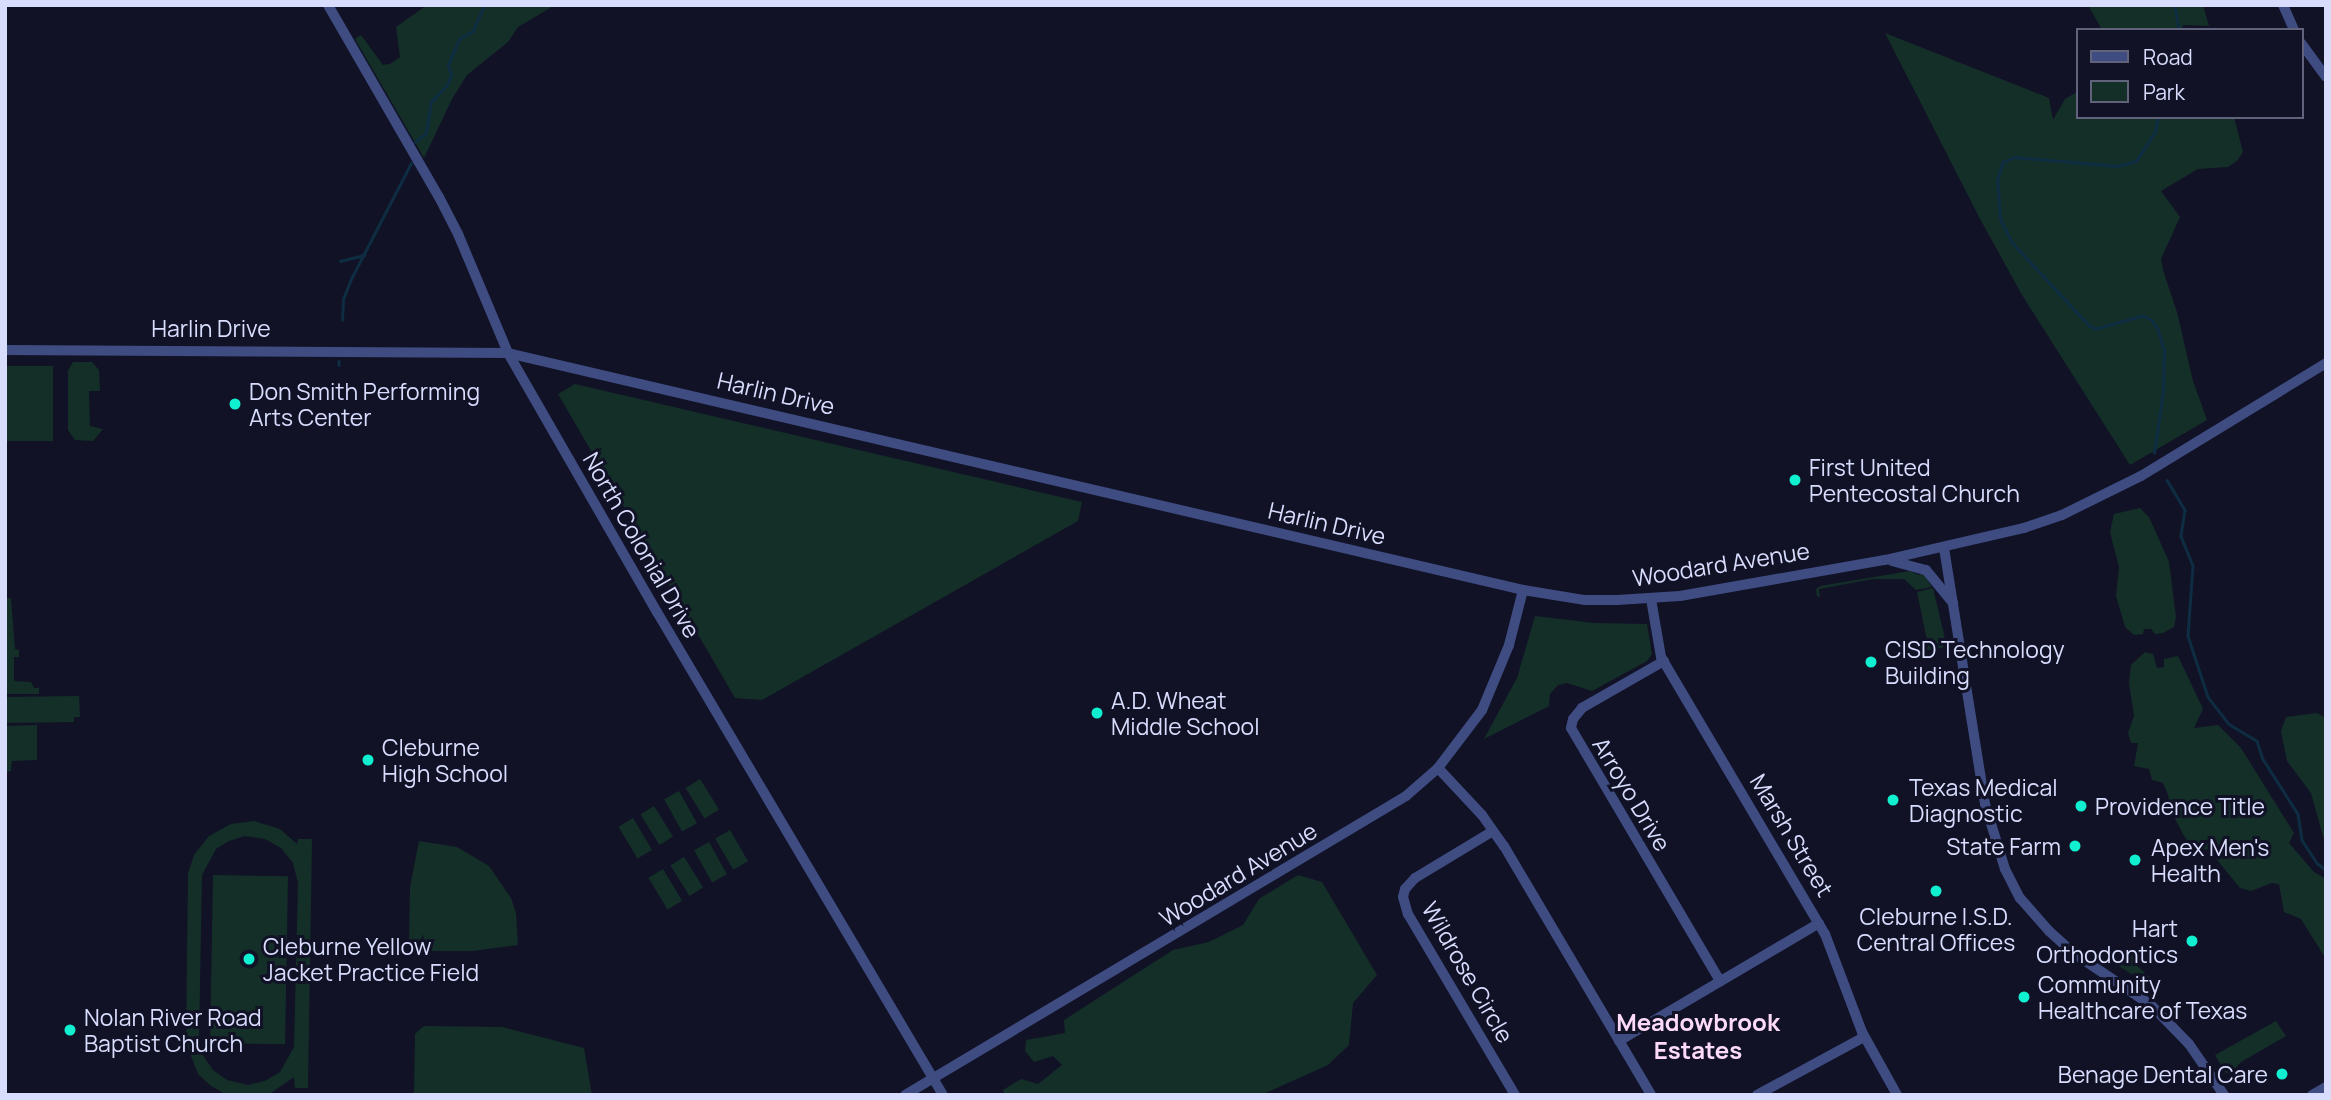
<!DOCTYPE html>
<html>
<head>
<meta charset="utf-8">
<style>
  body { margin:0 }
  #map { position:relative; width:2331px; height:1100px; overflow:hidden; background:#111226; font-family:Manrope,sans-serif }
  div>[style] { position:absolute }
  [style*='--x'] { left:calc(var(--x)*1px); top:calc(var(--y)*1px); width:calc(var(--w)*1px); rotate:calc(var(--a)*1deg) }
  .green>* { inset:0; background:#142f28; transform-origin:0 0 }
  .stream>* { height:2.5px; margin:-1.25px; padding:0 1.25px; transform-origin:1.25px; border-radius:1.25px; background:#0e2d42 }
  .minor>* { height:10px; margin:-5px; padding:0 5px; transform-origin:5px; border-radius:5px; background:#3f4c82 }
  .dots>* { width:19px; height:19px; translate:-50% -50%; box-sizing:border-box; border:4px solid #111226; border-radius:50% }
  span { translate:-50% -50%; white-space:nowrap; text-align:center; line-height:1.15; -webkit-text-stroke:6px #111226; paint-order:stroke }
  .street-label { font-size:23px; color:#d8dcfd }
  .poi-label { font-size:23px; color:#d8dcfd }
  .left { translate:0 -50%; text-align:left }
  .right { translate:-100% -50%; text-align:right }
  .neighbourhood-label { font-size:24px; color:#fddaf8; font-weight:700 }
  .frame { position:absolute; inset:0; border:7px solid #d8dcfd; pointer-events:none }
  .legend { position:absolute; left:2076px; top:28px; width:228px; height:91px; box-sizing:border-box; background:#111226; border:2px solid #61637c; margin:0; padding:9px 12px; list-style:none; font-size:21px; color:#d8dcfd }
  .legend li { display:flex; align-items:center; gap:14px; height:35px }
  .legend b { width:35px; border:2px solid #61637c }
</style>
</head>
<body>
<div id="map">
  <div class="green">
    <i style="clip-path:polygon(427px 5px,555px 5px,518px 27px,508px 42px,467px 75px,452px 99px,424px 158px,355px 39px,361px 35px,383px 65px,390px 64px,400px 57px,396px 27px)"></i>
    <i style="clip-path:polygon(2088px 5px,2203px 5px,2209px 26px,2183px 25px,2182px 30px,2102px 30px)"></i>
    <i style="clip-path:polygon(1885px 33px,2049px 98px,2053px 120px,2065px 99px,2077px 92px,2077px 117px,2234px 117px,2243px 152px,2237px 161px,2228px 167px,2198px 169px,2161px 191px,2180px 217px,2161px 259px,2164px 273px,2177px 312px,2193px 381px,2207px 420px,2130px 465px,2022px 295px,1979px 217px)"></i>
    <i style="clip-path:polygon(73px 362px,92px 362px,99px 370px,100px 391px,89px 391px,90px 426px,103px 429px,93px 441px,75px 440px,68px 430px,68px 371px)"></i>
    <i style="left:5px;top:366px;width:48px;height:75px"></i>
    <i style="clip-path:polygon(575px 384px,1082px 502px,1078px 521px,762px 700px,735px 698px,558px 394px)"></i>
    <i style="clip-path:polygon(2140px 508px,2149px 517px,2169px 562px,2176px 617px,2174px 627px,2163px 633px,2155px 634px,2151px 629px,2144px 629px,2143px 634px,2134px 635px,2125px 627px,2116px 596px,2119px 567px,2110px 532px,2114px 514px)"></i>
    <i style="clip-path:polygon(1910px 571px,1919px 575px,1923px 573px,1932px 587px,1916px 590px,1904px 579px,1873px 579px,1819px 589px,1820px 597px,1817px 596px,1816px 589px,1820px 586px)"></i>
    <i style="clip-path:polygon(1933px 588px,1946px 643px,1942px 648px,1921px 651px,1918px 647px,1928px 645px,1917px 592px)"></i>
    <i style="clip-path:polygon(5px 598px,11px 598px,15px 649px,19px 650px,19px 657px,14px 657px,14px 681px,31px 682px,34px 688px,39px 688px,39px 694px,5px 694px)"></i>
    <i style="clip-path:polygon(1535px 616px,1594px 623px,1647px 624px,1652px 654px,1647px 661px,1592px 691px,1567px 683px,1558px 685px,1550px 694px,1549px 706px,1484px 739px,1517px 678px)"></i>
    <i style="clip-path:polygon(2145px 652px,2153px 654px,2157px 668px,2164px 667px,2164px 659px,2178px 656px,2203px 709px,2194px 728px,2218px 725px,2241px 748px,2294px 833px,2289px 843px,2314px 872px,2326px 879px,2326px 959px,2301px 919px,2284px 912px,2279px 884px,2272px 883px,2251px 891px,2240px 888px,2209px 850px,2192px 846px,2184px 836px,2171px 811px,2165px 809px,2169px 797px,2163px 783px,2152px 780px,2149px 769px,2134px 766px,2138px 743px,2131px 743px,2128px 733px,2134px 716px,2129px 683px,2131px 665px)"></i>
    <i style="clip-path:polygon(79px 696px,80px 717px,74px 717px,74px 722px,5px 723px,5px 697px)"></i>
    <i style="clip-path:polygon(2317px 713px,2326px 718px,2326px 847px,2311px 793px,2287px 761px,2281px 731px,2286px 717px)"></i>
    <i style="clip-path:polygon(37px 725px,37px 760px,12px 761px,11px 771px,5px 772px,5px 726px)"></i>
    <i style="left:700px;top:779px;width:36px;height:17px;rotate:58deg"></i>
    <i style="left:679px;top:791px;width:37px;height:17px;rotate:61deg"></i>
    <i style="left:654px;top:806px;width:36px;height:16px;rotate:58deg"></i>
    <i style="left:633px;top:818px;width:37px;height:17px;rotate:59deg"></i>
    <i style="clip-path:polygon(evenodd,254px 821px,280px 829px,297px 844px,298px 839px,312px 839px,308px 1088px,295px 1088px,294px 1077px,268px 1095px,227px 1095px,211px 1086px,198px 1074px,186px 1043px,188px 873px,194px 855px,209px 836px,231px 824px,254px 821px,245px 836px,265px 839px,281px 848px,293px 863px,298px 883px,294px 1047px,280px 1072px,265px 1081px,248px 1085px,227px 1080px,213px 1070px,202px 1054px,199px 1040px,202px 875px,216px 849px,229px 841px,245px 836px)"></i>
    <i style="left:730px;top:830px;width:36px;height:17px;rotate:60deg"></i>
    <i style="clip-path:polygon(419px 841px,457px 847px,489px 866px,511px 898px,516px 913px,518px 945px,473px 951px,418px 951px,409px 942px,410px 887px)"></i>
    <i style="left:709px;top:842px;width:37px;height:17px;rotate:61deg"></i>
    <i style="left:684px;top:857px;width:36px;height:16px;rotate:58deg"></i>
    <i style="left:663px;top:869px;width:37px;height:17px;rotate:59deg"></i>
    <i style="left:213px;top:875px;width:75px;height:168px;rotate:1deg"></i>
    <i style="clip-path:polygon(1298px 875px,1322px 882px,1377px 975px,1353px 1003px,1349px 1045px,1328px 1065px,1261px 1095px,1005px 1095px,1003px 1090px,1021px 1079px,1038px 1084px,1062px 1065px,1053px 1056px,1034px 1062px,1025px 1051px,1026px 1040px,1065px 1033px,1064px 1020px,1173px 950px,1209px 942px,1243px 925px,1259px 899px)"></i>
    <i style="clip-path:polygon(2140px 950px,2141px 955px,2135px 964px,2154px 981px,2151px 986px,2117px 965px)"></i>
    <i style="clip-path:polygon(2276px 1021px,2286px 1036px,2241px 1062px,2231px 1073px,2226px 1073px,2215px 1055px)"></i>
    <i style="clip-path:polygon(424px 1026px,502px 1027px,584px 1048px,592px 1095px,414px 1095px,415px 1034px)"></i>
  </div>
  <div class="stream">
    <i style="--x:2175;--y:5;--w:25;--a:81"></i>
    <i style="--x:415;--y:142;--w:14;--a:-39"></i>
    <i style="--x:426;--y:133;--w:31;--a:-81"></i>
    <i style="--x:431;--y:102;--w:23;--a:-47"></i>
    <i style="--x:447;--y:85;--w:11;--a:-68"></i>
    <i style="--x:451;--y:75;--w:10;--a:-107"></i>
    <i style="--x:448;--y:65;--w:28;--a:-67"></i>
    <i style="--x:459;--y:39;--w:16;--a:-30"></i>
    <i style="--x:473;--y:31;--w:28;--a:-67"></i>
    <i style="--x:340;--y:261;--w:25;--a:-14"></i>
    <i style="--x:342;--y:320;--w:21;--a:-87"></i>
    <i style="--x:343;--y:299;--w:24;--a:-68"></i>
    <i style="--x:352;--y:277;--w:128;--a:-62.6"></i>
    <i style="--x:339;--y:361;--w:4;--a:90"></i>
    <i style="--x:2154;--y:453;--w:63;--a:-81.7"></i>
    <i style="--x:2163;--y:391;--w:40;--a:-88.6"></i>
    <i style="--x:2164;--y:351;--w:22;--a:-106"></i>
    <i style="--x:2158;--y:330;--w:12;--a:-125"></i>
    <i style="--x:2151;--y:320;--w:9;--a:-153"></i>
    <i style="--x:2143;--y:316;--w:49;--a:164.5"></i>
    <i style="--x:2096;--y:329;--w:8;--a:-157"></i>
    <i style="--x:2089;--y:326;--w:113;--a:-132.9"></i>
    <i style="--x:2012;--y:243;--w:27;--a:-117"></i>
    <i style="--x:2000;--y:219;--w:39;--a:-94"></i>
    <i style="--x:1997;--y:180;--w:19;--a:-72"></i>
    <i style="--x:2003;--y:162;--w:13;--a:-23"></i>
    <i style="--x:2015;--y:157;--w:103;--a:5"></i>
    <i style="--x:2118;--y:166;--w:19;--a:-16"></i>
    <i style="--x:2136;--y:161;--w:35;--a:-57"></i>
    <i style="--x:2155;--y:132;--w:15;--a:-79"></i>
    <i style="--x:2167;--y:480;--w:35;--a:59"></i>
    <i style="--x:2185;--y:510;--w:26;--a:99"></i>
    <i style="--x:2181;--y:536;--w:32;--a:68"></i>
    <i style="--x:2193;--y:566;--w:70;--a:94.1"></i>
    <i style="--x:2188;--y:636;--w:64;--a:71.8"></i>
    <i style="--x:2208;--y:697;--w:34;--a:52"></i>
    <i style="--x:2229;--y:724;--w:33;--a:31"></i>
    <i style="--x:2257;--y:741;--w:19;--a:72"></i>
    <i style="--x:2263;--y:759;--w:65;--a:57.5"></i>
    <i style="--x:2298;--y:814;--w:26;--a:81"></i>
    <i style="--x:2302;--y:840;--w:27;--a:57"></i>
    <i style="--x:2317;--y:863;--w:11;--a:38"></i>
  </div>
  <div class="minor">
    <i style="--x:328;--y:5;--w:222;--a:60"></i>
    <i style="--x:439;--y:197;--w:42;--a:62.8"></i>
    <i style="--x:458;--y:234;--w:129;--a:67.2"></i>
    <i style="--x:508;--y:353;--w:299;--a:60.1"></i>
    <i style="--x:657;--y:612;--w:561;--a:59.37"></i>
    <i style="--x:2283;--y:5;--w:27;--a:66"></i>
    <i style="--x:2301;--y:43;--w:42;--a:53.7"></i>
    <i style="--x:5;--y:350;--w:503;--a:0.34"></i>
    <i style="--x:508;--y:353;--w:1042;--a:13.14"></i>
    <i style="--x:1523;--y:590;--w:63;--a:9.2"></i>
    <i style="--x:1585;--y:600;--w:32;--a:0"></i>
    <i style="--x:1617;--y:600;--w:63;--a:-3.6"></i>
    <i style="--x:1680;--y:596;--w:208;--a:-10"></i>
    <i style="--x:1885;--y:560;--w:143;--a:-13"></i>
    <i style="--x:2024;--y:528;--w:40;--a:-18.9"></i>
    <i style="--x:2062;--y:515;--w:88;--a:-26.3"></i>
    <i style="--x:2141;--y:476;--w:217;--a:-31.4"></i>
    <i style="--x:1944;--y:548;--w:259;--a:80.9"></i>
    <i style="--x:1985;--y:804;--w:68;--a:72.9"></i>
    <i style="--x:2005;--y:869;--w:33;--a:63"></i>
    <i style="--x:2020;--y:898;--w:44;--a:48.7"></i>
    <i style="--x:2049;--y:931;--w:31;--a:42"></i>
    <i style="--x:2072;--y:952;--w:95;--a:33.9"></i>
    <i style="--x:2151;--y:1005;--w:54;--a:45.7"></i>
    <i style="--x:2189;--y:1044;--w:62;--a:55.5"></i>
    <i style="--x:1892;--y:561;--w:35;--a:15"></i>
    <i style="--x:1926;--y:570;--w:43;--a:50.7"></i>
    <i style="--x:1651;--y:599;--w:59;--a:80.2"></i>
    <i style="--x:1661;--y:657;--w:322;--a:59.4"></i>
    <i style="--x:1825;--y:934;--w:105;--a:69.3"></i>
    <i style="--x:1862;--y:1032;--w:72;--a:60.9"></i>
    <i style="--x:1664;--y:661;--w:95;--a:150.2"></i>
    <i style="--x:1582;--y:708;--w:14;--a:129"></i>
    <i style="--x:1573;--y:719;--w:9;--a:103"></i>
    <i style="--x:1571;--y:728;--w:294;--a:59.5"></i>
    <i style="--x:1438;--y:768;--w:64;--a:46.9"></i>
    <i style="--x:1482;--y:815;--w:38;--a:55"></i>
    <i style="--x:1504;--y:846;--w:289;--a:59.4"></i>
    <i style="--x:1493;--y:831;--w:91;--a:148.9"></i>
    <i style="--x:1415;--y:878;--w:15;--a:132"></i>
    <i style="--x:1405;--y:889;--w:8;--a:104"></i>
    <i style="--x:1403;--y:897;--w:18;--a:74"></i>
    <i style="--x:1408;--y:914;--w:210;--a:59.4"></i>
    <i style="--x:1619;--y:1041;--w:232;--a:-30.5"></i>
    <i style="--x:905;--y:1095;--w:583;--a:-30.83"></i>
    <i style="--x:1406;--y:796;--w:43;--a:-41.2"></i>
    <i style="--x:1438;--y:768;--w:73;--a:-52.8"></i>
    <i style="--x:1482;--y:710;--w:70;--a:-67.4"></i>
    <i style="--x:1509;--y:645;--w:57;--a:-75.7"></i>
    <i style="--x:1757;--y:1095;--w:122;--a:-28.5"></i>
    <i style="--x:2312;--y:1095;--w:16;--a:-30"></i>
  </div>
  <div class="dots">
    <i style="left:235px;top:404px;background:#10f0d1"></i>
    <i style="left:1795px;top:480px;background:#10f0d1"></i>
    <i style="left:1871px;top:662px;background:#10f0d1"></i>
    <i style="left:1097px;top:713px;background:#10f0d1"></i>
    <i style="left:368px;top:760px;background:#10f0d1"></i>
    <i style="left:1893px;top:800px;background:#10f0d1"></i>
    <i style="left:2081px;top:806px;background:#10f0d1"></i>
    <i style="left:2075px;top:846px;background:#10f0d1"></i>
    <i style="left:2135px;top:860px;background:#10f0d1"></i>
    <i style="left:1936px;top:891px;background:#10f0d1"></i>
    <i style="left:2192px;top:941px;background:#10f0d1"></i>
    <i style="left:249px;top:959px;background:#10f0d1"></i>
    <i style="left:2024px;top:997px;background:#10f0d1"></i>
    <i style="left:70px;top:1030px;background:#10f0d1"></i>
    <i style="left:2282px;top:1074px;background:#10f0d1"></i>
  </div>
  <div class="street-label">
    <span style="left:211px;top:328px">Harlin Drive</span>
    <span style="left:776px;top:393px;rotate:13deg">Harlin Drive</span>
    <span style="left:1327px;top:523px;rotate:13deg">Harlin Drive</span>
    <span style="left:642px;top:545px;rotate:60deg">North Colonial Drive</span>
    <span style="left:1721px;top:564px;rotate:-9deg">Woodard Avenue</span>
    <span style="left:1632px;top:794px;rotate:59deg">Arroyo Drive</span>
    <span style="left:1792px;top:835px;rotate:59deg">Marsh Street</span>
    <span style="left:1238px;top:874px;rotate:-31deg">Woodard Avenue</span>
    <span style="left:1468px;top:972px;rotate:60deg">Wildrose Circle</span>
  </div>
  <div class="poi-label">
    <span class="left" style="left:249px;top:404px">Don Smith Performing<br>Arts Center</span>
    <span class="left" style="left:1809px;top:480px">First United<br>Pentecostal Church</span>
    <span class="left" style="left:1885px;top:662px">CISD Technology<br>Building</span>
    <span class="left" style="left:1111px;top:713px">A.D. Wheat<br>Middle School</span>
    <span class="left" style="left:382px;top:760px">Cleburne<br>High School</span>
    <span class="left" style="left:1909px;top:800px">Texas Medical<br>Diagnostic</span>
    <span class="left" style="left:2095px;top:806px">Providence Title</span>
    <span class="right" style="left:2061px;top:846px">State Farm</span>
    <span class="left" style="left:2151px;top:860px">Apex Men's<br>Health</span>
    <span style="left:1936px;top:929px">Cleburne I.S.D.<br>Central Offices</span>
    <span class="right" style="left:2178px;top:941px">Hart<br>Orthodontics</span>
    <span class="left" style="left:263px;top:959px">Cleburne Yellow<br>Jacket Practice Field</span>
    <span class="left" style="left:2038px;top:997px">Community<br>Healthcare of Texas</span>
    <span class="left" style="left:84px;top:1030px">Nolan River Road<br>Baptist Church</span>
    <span class="right" style="left:2268px;top:1074px">Benage Dental Care</span>
  </div>
  <div class="neighbourhood-label">
    <span style="left:1698px;top:1036px">Meadowbrook<br>Estates</span>
  </div>
  <div class="frame"></div>
  <ul class="legend">
  <li><b style="height:9px;background:#3f4c82"></b>Road</li>
  <li><b style="height:19px;background:#142f28"></b>Park</li>
  </ul>
</div>
</body>
</html>
